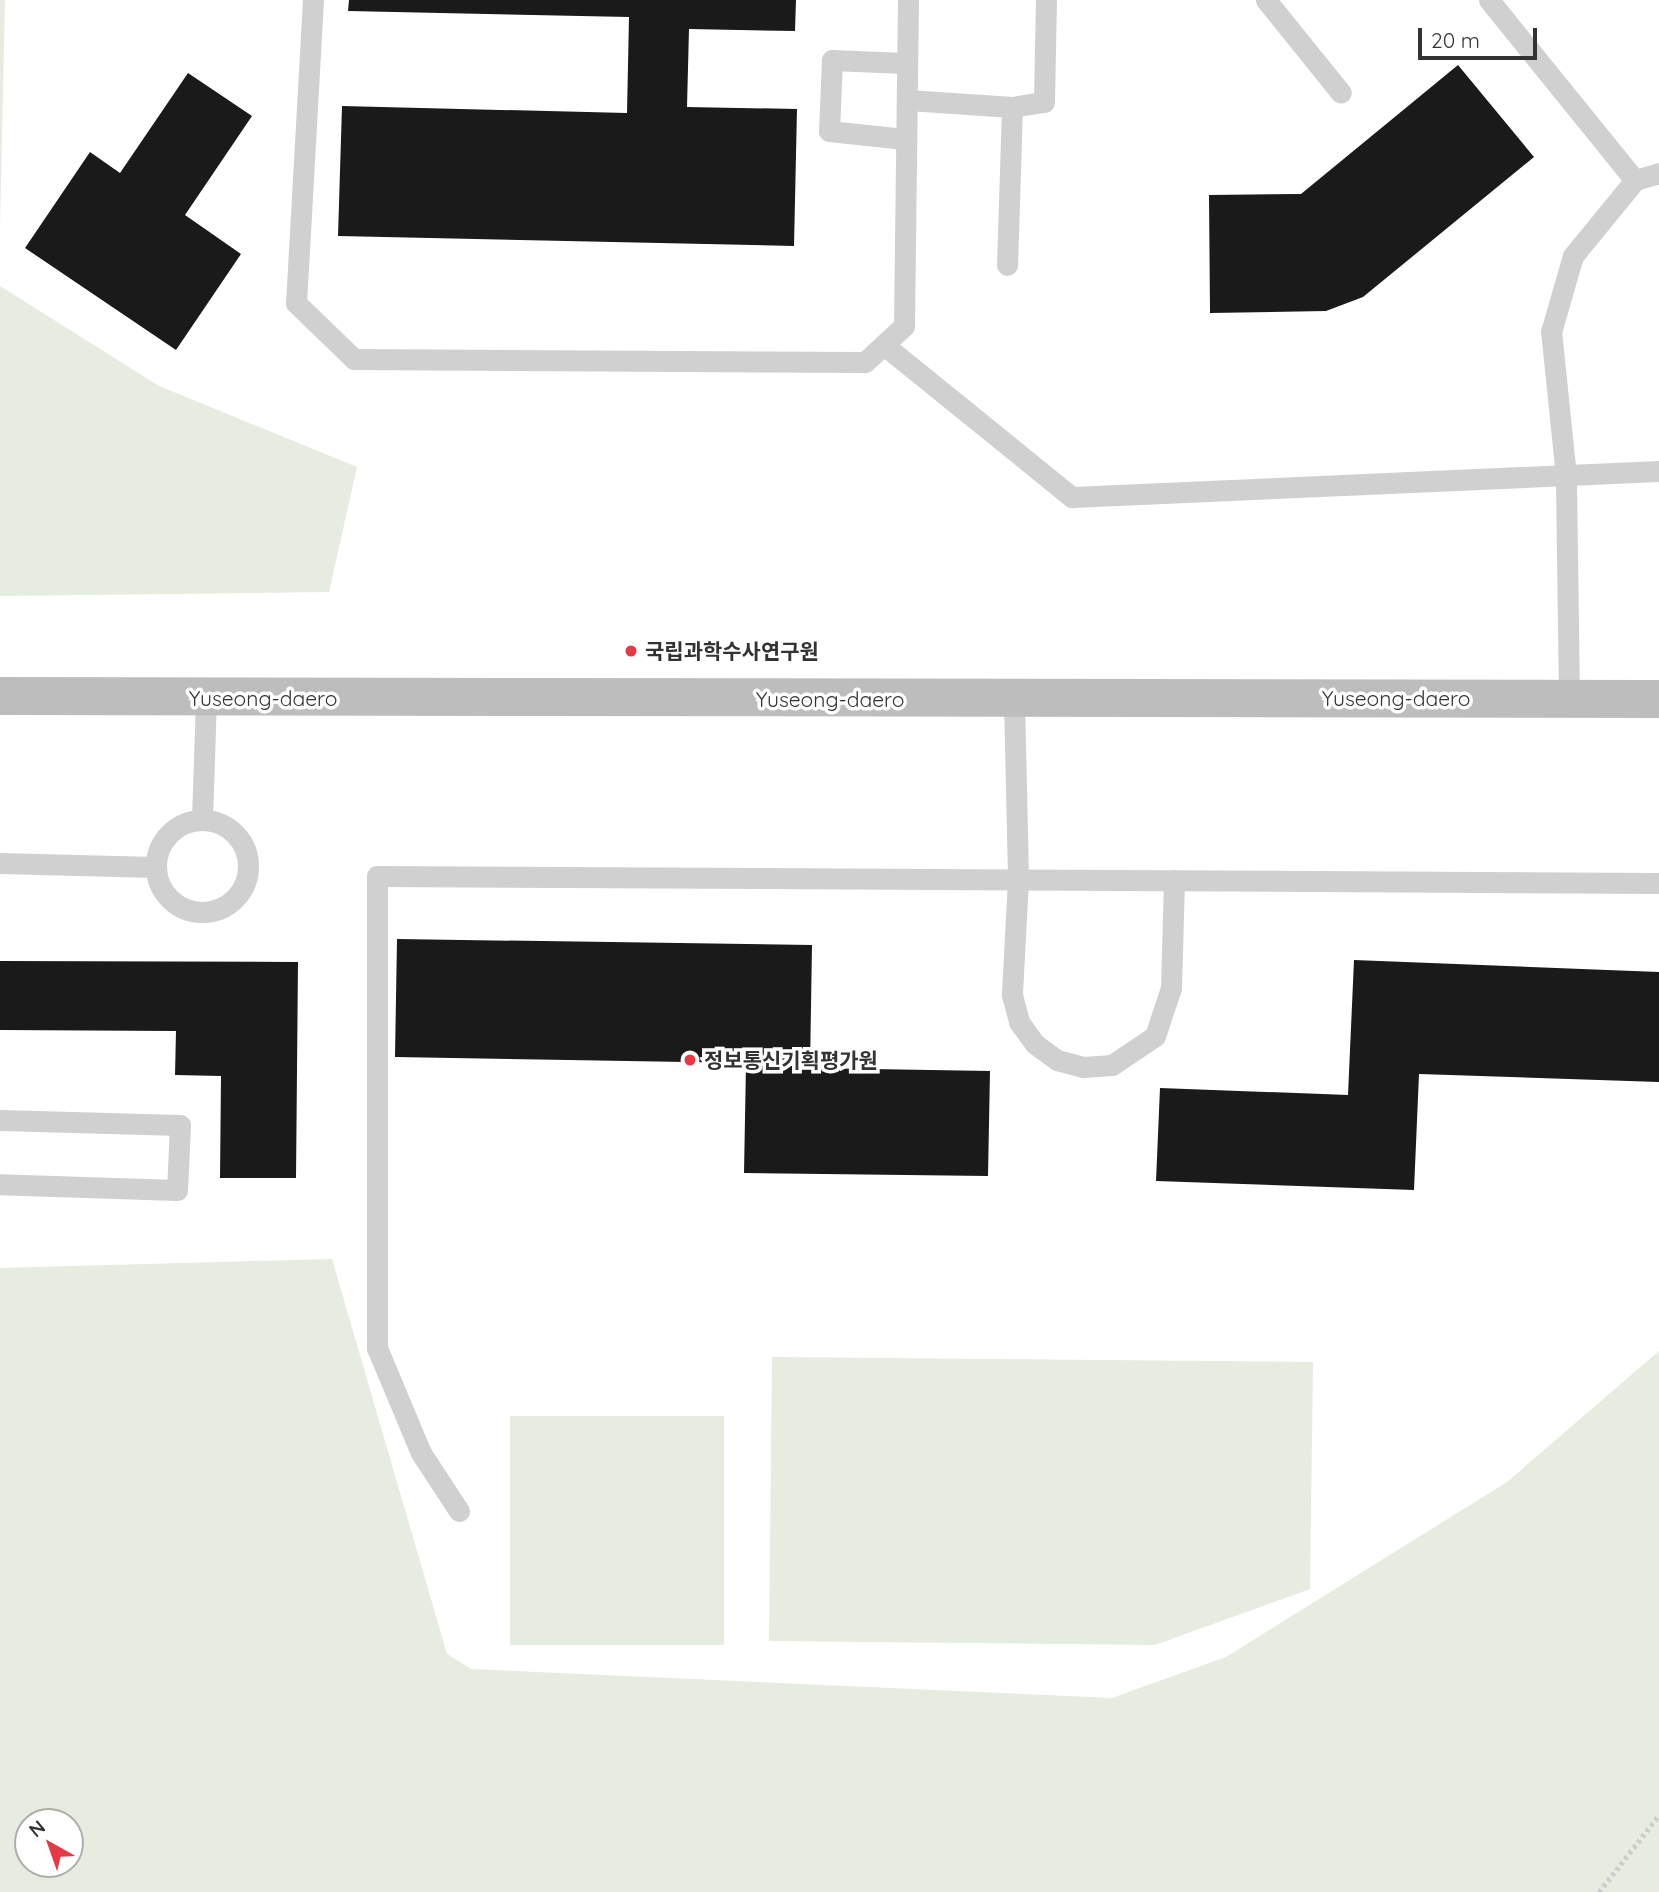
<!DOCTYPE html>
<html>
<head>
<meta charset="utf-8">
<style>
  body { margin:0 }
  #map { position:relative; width:1659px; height:1892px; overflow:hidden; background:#fff; font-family:Quicksand,"Noto Sans KR",sans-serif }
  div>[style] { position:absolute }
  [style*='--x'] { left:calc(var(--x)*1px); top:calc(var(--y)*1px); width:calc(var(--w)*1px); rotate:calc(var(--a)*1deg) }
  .green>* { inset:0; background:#e6ecdf; transform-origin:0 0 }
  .building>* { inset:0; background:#1a1a1a }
  .path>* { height:4.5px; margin-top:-2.25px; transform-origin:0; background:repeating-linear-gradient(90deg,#cdcdcd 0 3.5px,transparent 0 7px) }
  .lane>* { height:21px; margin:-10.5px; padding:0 10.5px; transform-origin:10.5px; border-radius:10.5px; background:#d0d0d0 }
  .lane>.ring { margin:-10.5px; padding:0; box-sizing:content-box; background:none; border:21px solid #d0d0d0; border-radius:50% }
  .secondary>* { height:38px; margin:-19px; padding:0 19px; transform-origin:19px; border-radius:19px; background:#bdbdbd }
  .dots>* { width:19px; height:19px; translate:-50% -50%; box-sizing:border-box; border:4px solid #fff; border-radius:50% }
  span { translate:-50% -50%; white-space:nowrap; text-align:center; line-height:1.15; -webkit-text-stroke:7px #fff; paint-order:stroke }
  .poi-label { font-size:21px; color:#333; font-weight:700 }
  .left { translate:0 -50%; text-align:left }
  .street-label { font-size:21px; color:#333 }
  .north { position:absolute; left:14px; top:1808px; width:70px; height:70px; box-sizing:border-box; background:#fff; border:2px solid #adadad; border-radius:50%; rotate:320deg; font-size:19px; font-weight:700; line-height:28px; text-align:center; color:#333 }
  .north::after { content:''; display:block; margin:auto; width:24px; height:32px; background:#e63946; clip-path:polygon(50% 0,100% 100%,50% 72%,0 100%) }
  .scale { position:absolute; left:1418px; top:28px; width:119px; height:32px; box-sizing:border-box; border:4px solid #333; border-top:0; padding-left:9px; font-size:21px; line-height:24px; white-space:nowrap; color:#333; -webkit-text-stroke:5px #fff; paint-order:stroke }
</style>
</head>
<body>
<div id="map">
  <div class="green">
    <i style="clip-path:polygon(0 0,5px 0,0 228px)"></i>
    <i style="clip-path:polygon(0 268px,0 286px,159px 386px,357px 467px,329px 592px,0 596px)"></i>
    <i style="clip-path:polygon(evenodd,332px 1259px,447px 1654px,471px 1669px,1112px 1698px,1226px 1657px,1507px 1482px,1659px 1351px,1659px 1892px,0 1892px,0 1268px,332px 1259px,28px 1822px,70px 1822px,70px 1864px,28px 1864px,28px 1822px)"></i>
    <i style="clip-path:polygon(772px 1357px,1313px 1362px,1310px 1589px,1155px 1645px,769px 1641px)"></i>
    <i style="left:724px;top:1416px;width:229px;height:214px;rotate:90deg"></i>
  </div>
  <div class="building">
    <i style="clip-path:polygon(349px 0,796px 0,795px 31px,689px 29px,687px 107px,797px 109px,794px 246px,338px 236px,342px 106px,627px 113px,629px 17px,348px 11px)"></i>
    <i style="clip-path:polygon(1458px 65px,1534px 157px,1363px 297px,1326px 311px,1210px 313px,1209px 195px,1301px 194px)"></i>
    <i style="clip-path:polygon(188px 73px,252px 116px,185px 215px,241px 254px,176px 350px,25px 248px,90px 152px,120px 173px)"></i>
    <i style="clip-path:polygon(397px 939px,812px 945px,810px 1068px,990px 1071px,988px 1176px,744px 1173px,746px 1063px,395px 1057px)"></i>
    <i style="clip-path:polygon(1354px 960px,1659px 972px,1659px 1082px,1419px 1074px,1414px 1190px,1156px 1181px,1160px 1088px,1348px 1095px)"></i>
    <i style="clip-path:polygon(0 961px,298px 962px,296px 1178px,220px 1178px,221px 1076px,175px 1075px,176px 1031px,0 1030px)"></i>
  </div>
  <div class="path">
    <i style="--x:1599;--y:1892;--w:98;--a:-52.1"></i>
  </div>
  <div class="lane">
    <i style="--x:313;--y:0;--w:303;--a:93.2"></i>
    <i style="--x:296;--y:303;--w:81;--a:44"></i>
    <i style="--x:354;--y:359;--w:511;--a:0.34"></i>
    <i style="--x:865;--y:362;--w:53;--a:-42.7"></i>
    <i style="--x:904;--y:326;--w:326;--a:-89.3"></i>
    <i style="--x:1266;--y:0;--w:119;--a:51.1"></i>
    <i style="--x:1489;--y:0;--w:232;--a:51"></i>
    <i style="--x:904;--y:63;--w:72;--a:-177.6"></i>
    <i style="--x:832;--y:60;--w:71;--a:92.4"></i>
    <i style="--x:829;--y:131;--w:76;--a:6"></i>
    <i style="--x:908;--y:100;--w:104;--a:3.9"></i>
    <i style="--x:1012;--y:107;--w:158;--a:91.8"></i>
    <i style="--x:1012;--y:107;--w:32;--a:-9"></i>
    <i style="--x:1044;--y:102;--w:102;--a:-88.9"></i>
    <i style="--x:884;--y:345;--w:242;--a:39"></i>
    <i style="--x:1072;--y:497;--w:588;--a:-2.54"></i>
    <i style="--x:1569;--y:697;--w:221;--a:-90.8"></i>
    <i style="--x:1566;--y:476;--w:145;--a:-95.9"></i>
    <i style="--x:1551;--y:332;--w:79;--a:-73.9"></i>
    <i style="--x:1573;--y:256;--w:98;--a:-50.8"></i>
    <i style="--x:1635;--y:180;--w:25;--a:-16"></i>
    <i style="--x:1014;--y:700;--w:179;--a:88.7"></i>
    <i style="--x:1018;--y:879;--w:116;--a:93"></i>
    <i style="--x:1012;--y:995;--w:28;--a:75"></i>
    <i style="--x:1019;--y:1022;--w:27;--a:54"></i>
    <i style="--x:1035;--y:1044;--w:27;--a:36"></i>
    <i style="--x:1057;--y:1060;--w:28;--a:15"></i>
    <i style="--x:1084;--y:1067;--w:28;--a:-4"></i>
    <i style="--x:1112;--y:1065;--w:52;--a:-34"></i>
    <i style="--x:1155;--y:1036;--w:51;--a:-71.6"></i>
    <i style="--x:1171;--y:988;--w:108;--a:-88.4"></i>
    <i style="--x:202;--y:819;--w:121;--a:-88.1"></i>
    <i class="ring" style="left:156px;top:820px;width:71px;height:71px"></i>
    <i style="--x:0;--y:863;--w:155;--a:1.5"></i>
    <i style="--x:0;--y:1120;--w:180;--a:1.6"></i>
    <i style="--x:180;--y:1125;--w:65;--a:92.6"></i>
    <i style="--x:177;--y:1190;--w:177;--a:-178.1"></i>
    <i style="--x:459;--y:1511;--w:69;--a:-123.2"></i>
    <i style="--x:421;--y:1453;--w:114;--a:-112.7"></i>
    <i style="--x:377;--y:1348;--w:472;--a:-90"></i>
    <i style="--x:377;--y:876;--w:1282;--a:0.31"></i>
  </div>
  <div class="secondary">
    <i style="--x:0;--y:696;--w:1659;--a:0.1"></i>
  </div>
  <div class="dots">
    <i style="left:631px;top:651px;background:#e63946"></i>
    <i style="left:690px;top:1060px;background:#e63946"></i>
  </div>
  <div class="poi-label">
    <span class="left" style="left:645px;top:651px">국립과학수사연구원</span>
    <span class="left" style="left:704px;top:1060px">정보통신기획평가원</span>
  </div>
  <div class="street-label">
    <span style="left:263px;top:698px">Yuseong-daero</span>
    <span style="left:1396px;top:698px">Yuseong-daero</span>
    <span style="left:830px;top:699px">Yuseong-daero</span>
  </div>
  <div class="north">N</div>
  <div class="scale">20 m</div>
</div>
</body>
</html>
